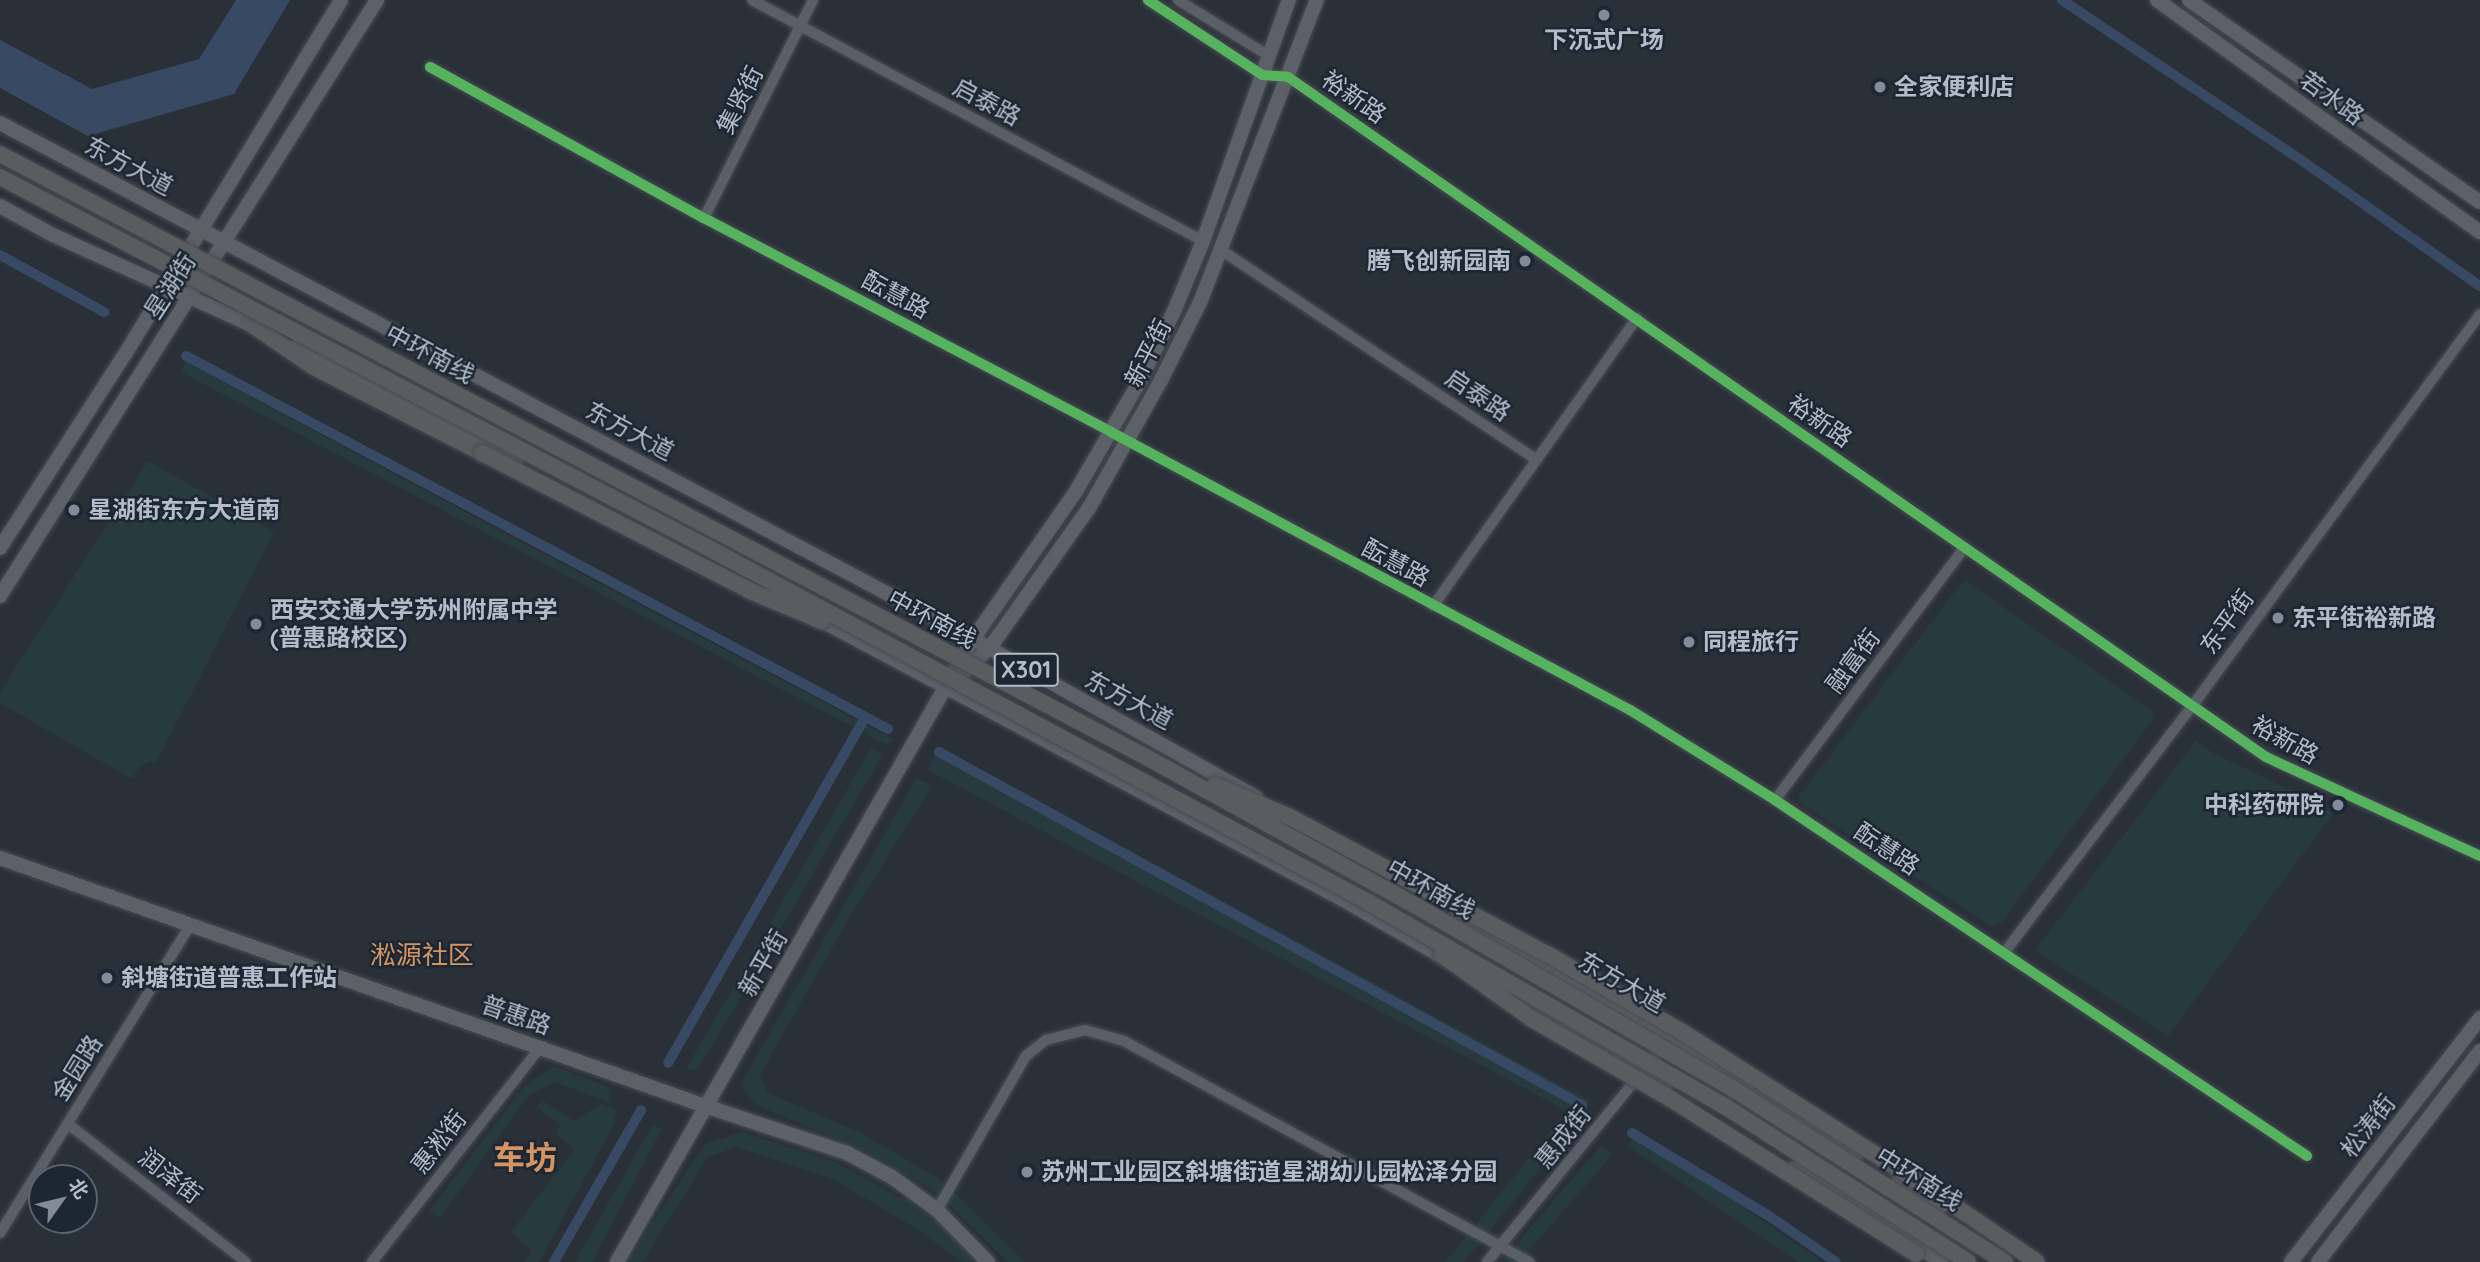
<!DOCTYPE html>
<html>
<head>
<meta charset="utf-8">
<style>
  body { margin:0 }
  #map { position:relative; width:2480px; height:1262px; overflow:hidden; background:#2a3038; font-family:Quicksand,"Noto Sans SC",sans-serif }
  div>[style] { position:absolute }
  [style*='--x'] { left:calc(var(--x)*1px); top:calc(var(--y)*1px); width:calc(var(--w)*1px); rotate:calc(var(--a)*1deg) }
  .green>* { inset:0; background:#273a3e }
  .water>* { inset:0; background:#384963 }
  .canal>* { height:10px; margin:-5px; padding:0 5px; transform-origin:5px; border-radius:5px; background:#384963 }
  .roads { filter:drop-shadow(0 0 2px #484c53) drop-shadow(0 0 2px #484c53) }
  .minor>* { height:10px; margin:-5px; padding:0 5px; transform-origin:5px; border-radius:5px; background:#5a5e66 }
  .major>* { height:14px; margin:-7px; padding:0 7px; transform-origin:7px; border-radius:7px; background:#5c6168 }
  .highway>* { height:16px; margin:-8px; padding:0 8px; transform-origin:8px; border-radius:8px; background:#5a5d60 }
  .bridges { filter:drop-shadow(0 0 2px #474c53) drop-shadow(0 0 2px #474c53) }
  .highway-bridge>* { height:16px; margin:-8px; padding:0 8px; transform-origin:8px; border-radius:8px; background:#5a5d60 }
  .cycleway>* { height:10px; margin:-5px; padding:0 5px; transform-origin:5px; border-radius:5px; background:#56b35d }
  .dots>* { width:19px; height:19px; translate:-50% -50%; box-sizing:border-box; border:4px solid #1d2633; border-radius:50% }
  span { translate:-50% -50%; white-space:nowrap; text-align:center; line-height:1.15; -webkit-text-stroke:5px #1d2633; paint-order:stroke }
  .shield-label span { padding:2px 5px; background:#1d2633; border:2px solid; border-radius:5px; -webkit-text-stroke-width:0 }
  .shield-label { font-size:23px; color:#b4bcc9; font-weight:700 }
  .poi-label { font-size:24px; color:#b4bcc9; font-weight:700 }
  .left { translate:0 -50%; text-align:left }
  .right { translate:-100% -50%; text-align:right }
  .street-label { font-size:24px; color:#b4bcc9 }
  .neighbourhood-label { font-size:26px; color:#d59563 }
  .district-label { font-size:32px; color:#d59563; font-weight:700 }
  .north { position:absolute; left:28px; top:1164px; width:70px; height:70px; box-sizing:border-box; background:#1d2633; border:2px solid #59626f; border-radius:50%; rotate:56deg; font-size:19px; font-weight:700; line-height:28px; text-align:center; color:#b4bcc9 }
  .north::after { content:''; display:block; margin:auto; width:24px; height:32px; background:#848b96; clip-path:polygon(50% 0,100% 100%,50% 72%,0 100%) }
</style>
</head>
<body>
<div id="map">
  <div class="green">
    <i style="clip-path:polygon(186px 362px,508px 535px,893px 739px,889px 746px,181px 372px)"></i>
    <i style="clip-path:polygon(148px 461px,274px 532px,156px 763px,151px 761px,139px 767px,132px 779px,0 703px,0 692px)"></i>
    <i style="clip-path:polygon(1966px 581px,2151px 710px,2154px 718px,2002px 922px,1991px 926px,1800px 803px,1799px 796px,1959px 586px)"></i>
    <i style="clip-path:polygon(2196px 741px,2213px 753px,2335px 811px,2168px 1036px,2035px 950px)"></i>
    <i style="clip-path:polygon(871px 748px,883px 754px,698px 1070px,686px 1069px)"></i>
    <i style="clip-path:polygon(936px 752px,984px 771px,1589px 1100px,1581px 1119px,1464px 1262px,1445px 1262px,1567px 1111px,928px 770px)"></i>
    <i style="clip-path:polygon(917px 778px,932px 786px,845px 925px,760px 1075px,768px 1093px,861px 1133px,943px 1181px,1025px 1262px,1008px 1262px,937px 1193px,870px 1153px,756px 1105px,740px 1085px)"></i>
    <i style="clip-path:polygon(554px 1066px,611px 1088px,610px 1103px,556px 1082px,529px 1095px,440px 1218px,429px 1211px,524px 1086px)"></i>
    <i style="clip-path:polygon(543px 1101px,574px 1121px,601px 1104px,617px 1111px,614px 1119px,616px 1121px,539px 1262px,525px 1262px,531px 1250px,511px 1232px,574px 1150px,555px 1133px,561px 1125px,537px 1107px)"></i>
    <i style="clip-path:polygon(652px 1125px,662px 1129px,592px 1262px,575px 1262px)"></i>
    <i style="clip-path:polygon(742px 1132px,835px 1162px,911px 1203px,959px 1240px,979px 1262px,962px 1262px,920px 1231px,833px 1179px,735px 1147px,707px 1158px,643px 1262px,626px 1262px,705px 1144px)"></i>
    <i style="clip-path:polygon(1636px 1133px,1823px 1262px,1799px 1262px,1627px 1146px)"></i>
    <i style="clip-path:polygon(1600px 1146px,1613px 1154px,1519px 1262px,1501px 1262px)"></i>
  </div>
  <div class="water">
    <i style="clip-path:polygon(236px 0,290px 0,234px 94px,88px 136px,0 88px,0 40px,92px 89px,199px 59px)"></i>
  </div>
  <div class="canal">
    <i style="--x:2062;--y:0;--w:291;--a:33.8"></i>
    <i style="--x:2304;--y:162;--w:215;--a:35.2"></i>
    <i style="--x:0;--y:255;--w:119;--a:28.7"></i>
    <i style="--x:186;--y:356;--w:795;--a:27.98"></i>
    <i style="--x:939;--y:752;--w:734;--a:28.77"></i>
    <i style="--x:668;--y:1063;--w:397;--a:-60.3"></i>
    <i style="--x:1632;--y:1133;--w:160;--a:31.2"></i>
    <i style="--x:1769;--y:1216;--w:81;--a:34.5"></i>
    <i style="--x:554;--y:1262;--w:175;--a:-60.2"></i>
  </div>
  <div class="roads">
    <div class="minor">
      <i style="--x:752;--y:0;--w:511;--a:28.12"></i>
      <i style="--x:1148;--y:0;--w:136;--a:33.3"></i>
      <i style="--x:1262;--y:75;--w:26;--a:4"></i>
      <i style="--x:1288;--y:77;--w:1191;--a:34.81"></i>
      <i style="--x:2266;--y:757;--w:236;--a:24.8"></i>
      <i style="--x:1178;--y:0;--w:107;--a:31.6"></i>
      <i style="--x:430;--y:67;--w:313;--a:28.9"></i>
      <i style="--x:704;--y:218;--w:460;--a:27.7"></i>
      <i style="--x:1111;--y:432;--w:589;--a:28.18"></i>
      <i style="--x:1630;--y:710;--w:171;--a:31.8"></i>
      <i style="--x:1775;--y:800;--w:640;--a:33.79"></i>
      <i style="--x:704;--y:218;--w:244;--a:-63.4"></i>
      <i style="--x:1221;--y:250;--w:379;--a:33.6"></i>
      <i style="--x:1433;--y:606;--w:353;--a:-54.7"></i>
      <i style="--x:1775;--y:800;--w:315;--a:-53.1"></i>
      <i style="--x:2004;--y:953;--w:312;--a:-52.7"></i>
      <i style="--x:2193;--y:705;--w:485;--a:-53.7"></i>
      <i style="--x:68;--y:1124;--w:225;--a:37.8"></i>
      <i style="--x:937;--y:1210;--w:178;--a:-60"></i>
      <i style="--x:1026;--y:1056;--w:26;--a:-39"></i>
      <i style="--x:1046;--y:1040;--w:40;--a:-14.4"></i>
      <i style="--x:1085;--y:1030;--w:41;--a:15.8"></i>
      <i style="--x:1124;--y:1041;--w:462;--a:28.6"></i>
      <i style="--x:0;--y:1233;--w:362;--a:-58.3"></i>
      <i style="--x:372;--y:1262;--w:272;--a:-51.9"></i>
      <i style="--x:1487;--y:1262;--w:280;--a:-50.8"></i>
    </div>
    <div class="major">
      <i style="--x:2157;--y:0;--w:398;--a:35.7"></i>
      <i style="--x:2189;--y:0;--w:354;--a:34.8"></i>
      <i style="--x:0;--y:123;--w:1101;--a:27.94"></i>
      <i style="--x:973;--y:639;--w:324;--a:29.2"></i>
      <i style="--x:0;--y:206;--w:60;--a:28.7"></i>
      <i style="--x:53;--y:235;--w:225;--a:24.4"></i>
      <i style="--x:295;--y:347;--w:249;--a:27.5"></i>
      <i style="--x:0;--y:548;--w:240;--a:-57.2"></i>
      <i style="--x:130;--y:346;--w:405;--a:-58.6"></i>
      <i style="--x:0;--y:596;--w:705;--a:-57.68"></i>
      <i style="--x:813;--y:616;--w:600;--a:28.15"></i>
      <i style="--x:1342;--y:899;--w:126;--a:30"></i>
      <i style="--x:965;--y:671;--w:33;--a:-43"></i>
      <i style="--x:989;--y:649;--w:173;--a:-54.7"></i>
      <i style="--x:1089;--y:508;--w:147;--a:-60.6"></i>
      <i style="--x:1161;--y:380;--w:89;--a:-63.4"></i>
      <i style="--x:1201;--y:300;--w:322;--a:-68.9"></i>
      <i style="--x:0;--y:858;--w:747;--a:19.38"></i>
      <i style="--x:705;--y:1106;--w:150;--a:18.3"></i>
      <i style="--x:847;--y:1153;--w:51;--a:28.1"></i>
      <i style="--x:892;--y:1177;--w:56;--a:36.3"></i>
      <i style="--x:937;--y:1210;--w:73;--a:45.6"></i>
      <i style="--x:1458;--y:914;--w:245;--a:29.9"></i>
      <i style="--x:1670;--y:1036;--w:221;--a:31.9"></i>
      <i style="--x:1514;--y:998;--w:175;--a:30.5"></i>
      <i style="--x:1795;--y:1168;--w:174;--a:32.6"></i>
      <i style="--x:1899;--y:1179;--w:50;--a:32.7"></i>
      <i style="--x:617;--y:1262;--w:718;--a:-60.26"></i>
      <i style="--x:973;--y:639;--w:178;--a:-55.1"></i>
      <i style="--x:1075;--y:493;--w:134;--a:-60"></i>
      <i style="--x:1142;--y:377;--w:76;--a:-64.1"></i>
      <i style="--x:1175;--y:309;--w:74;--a:-67.6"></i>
      <i style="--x:1203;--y:241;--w:256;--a:-70.4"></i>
      <i style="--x:2291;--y:1262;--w:309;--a:-52.2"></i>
      <i style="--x:2318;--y:1262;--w:266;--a:-52.5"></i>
    </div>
    <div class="highway">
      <i style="--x:248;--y:322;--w:80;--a:34.3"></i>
      <i style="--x:314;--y:367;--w:189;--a:27.1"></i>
      <i style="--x:1925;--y:1186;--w:135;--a:34.2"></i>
    </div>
  </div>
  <div class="bridges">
    <div class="highway-bridge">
      <i style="--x:0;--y:154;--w:1295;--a:27.75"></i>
      <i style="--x:1146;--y:757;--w:311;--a:28.9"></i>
      <i style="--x:1418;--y:907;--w:366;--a:30"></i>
      <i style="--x:1735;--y:1090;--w:320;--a:32.5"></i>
      <i style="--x:0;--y:177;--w:808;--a:27.64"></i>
      <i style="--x:716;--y:552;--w:740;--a:28.23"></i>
      <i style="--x:1368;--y:902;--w:413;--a:29.8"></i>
      <i style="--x:1726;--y:1107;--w:287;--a:32.6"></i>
      <i style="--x:482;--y:453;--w:301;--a:27.2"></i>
      <i style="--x:750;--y:591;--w:78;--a:22.6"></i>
      <i style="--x:1215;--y:785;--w:82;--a:23.1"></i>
      <i style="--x:1290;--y:817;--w:291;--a:28.1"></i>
      <i style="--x:1547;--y:954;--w:158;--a:30"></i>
      <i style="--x:1684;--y:1033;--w:285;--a:32.4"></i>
      <i style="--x:1442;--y:955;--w:110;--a:35.4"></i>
      <i style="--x:1532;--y:1019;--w:160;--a:29.9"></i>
      <i style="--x:1671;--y:1099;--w:290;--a:32.3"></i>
    </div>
  </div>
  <div class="cycleway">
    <i style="--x:1148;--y:0;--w:136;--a:33.3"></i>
    <i style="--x:1262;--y:75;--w:26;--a:4"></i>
    <i style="--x:1288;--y:77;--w:1191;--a:34.81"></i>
    <i style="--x:2266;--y:757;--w:236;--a:24.8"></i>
    <i style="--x:430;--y:67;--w:313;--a:28.9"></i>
    <i style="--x:704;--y:218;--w:460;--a:27.7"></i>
    <i style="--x:1111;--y:432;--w:589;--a:28.18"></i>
    <i style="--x:1630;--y:710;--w:171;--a:31.8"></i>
    <i style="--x:1775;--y:800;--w:640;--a:33.79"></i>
  </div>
  <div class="dots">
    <i style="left:1604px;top:15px;background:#848b96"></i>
    <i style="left:1880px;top:87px;background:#848b96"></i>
    <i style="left:1525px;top:261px;background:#848b96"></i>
    <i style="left:74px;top:510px;background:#848b96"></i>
    <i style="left:2278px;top:618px;background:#848b96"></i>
    <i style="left:256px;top:624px;background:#848b96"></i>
    <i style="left:1689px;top:642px;background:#848b96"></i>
    <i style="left:2338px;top:805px;background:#848b96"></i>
    <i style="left:107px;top:978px;background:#848b96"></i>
    <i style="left:1027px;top:1172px;background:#848b96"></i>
  </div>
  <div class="shield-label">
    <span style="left:1026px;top:670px">X301</span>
  </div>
  <div class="poi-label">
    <span style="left:1604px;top:40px">下沉式广场</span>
    <span class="left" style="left:1894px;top:87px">全家便利店</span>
    <span class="right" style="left:1511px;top:261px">腾飞创新园南</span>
    <span class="left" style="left:88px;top:510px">星湖街东方大道南</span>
    <span class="left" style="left:270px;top:624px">西安交通大学苏州附属中学<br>(普惠路校区)</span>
    <span class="left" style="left:2292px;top:618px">东平街裕新路</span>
    <span class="left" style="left:1703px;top:642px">同程旅行</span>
    <span class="right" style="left:2324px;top:805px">中科药研院</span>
    <span class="left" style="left:121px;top:978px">斜塘街道普惠工作站</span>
    <span class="left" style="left:1041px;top:1172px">苏州工业园区斜塘街道星湖幼儿园松泽分园</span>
  </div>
  <div class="street-label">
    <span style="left:1354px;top:97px;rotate:35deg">裕新路</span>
    <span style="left:2332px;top:98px;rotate:36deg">若水路</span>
    <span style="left:740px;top:100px;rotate:-63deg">集贤街</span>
    <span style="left:987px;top:102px;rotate:28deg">启泰路</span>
    <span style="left:129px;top:166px;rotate:28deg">东方大道</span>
    <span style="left:170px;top:286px;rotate:-57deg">星湖街</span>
    <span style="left:896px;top:295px;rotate:28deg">酝慧路</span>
    <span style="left:1148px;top:353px;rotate:-63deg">新平街</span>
    <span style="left:430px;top:354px;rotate:28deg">中环南线</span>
    <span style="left:1478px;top:395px;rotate:34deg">启泰路</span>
    <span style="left:1820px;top:421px;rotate:35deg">裕新路</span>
    <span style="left:630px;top:431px;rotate:28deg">东方大道</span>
    <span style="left:1396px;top:563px;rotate:28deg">酝慧路</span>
    <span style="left:932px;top:619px;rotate:28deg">中环南线</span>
    <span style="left:2227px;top:622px;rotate:-54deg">东平街</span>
    <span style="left:1853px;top:661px;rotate:-53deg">融富街</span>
    <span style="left:1129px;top:700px;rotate:28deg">东方大道</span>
    <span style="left:2285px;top:740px;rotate:29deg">裕新路</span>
    <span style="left:1887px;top:849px;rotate:34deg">酝慧路</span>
    <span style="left:1431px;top:889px;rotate:29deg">中环南线</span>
    <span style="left:763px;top:963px;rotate:-60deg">新平街</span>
    <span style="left:1622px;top:982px;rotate:30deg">东方大道</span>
    <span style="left:516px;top:1015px;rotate:19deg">普惠路</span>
    <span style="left:77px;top:1068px;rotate:-58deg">金园路</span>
    <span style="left:2368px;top:1126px;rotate:-52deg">松涛街</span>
    <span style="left:1563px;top:1137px;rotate:-51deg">惠成街</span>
    <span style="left:439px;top:1142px;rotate:-52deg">惠淞街</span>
    <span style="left:170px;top:1176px;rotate:38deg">润泽街</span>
    <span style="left:1919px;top:1179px;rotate:32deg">中环南线</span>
  </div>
  <div class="neighbourhood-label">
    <span style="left:422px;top:955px">淞源社区</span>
  </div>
  <div class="district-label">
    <span style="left:525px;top:1157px">车坊</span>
  </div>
  <div class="north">北</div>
</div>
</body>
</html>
